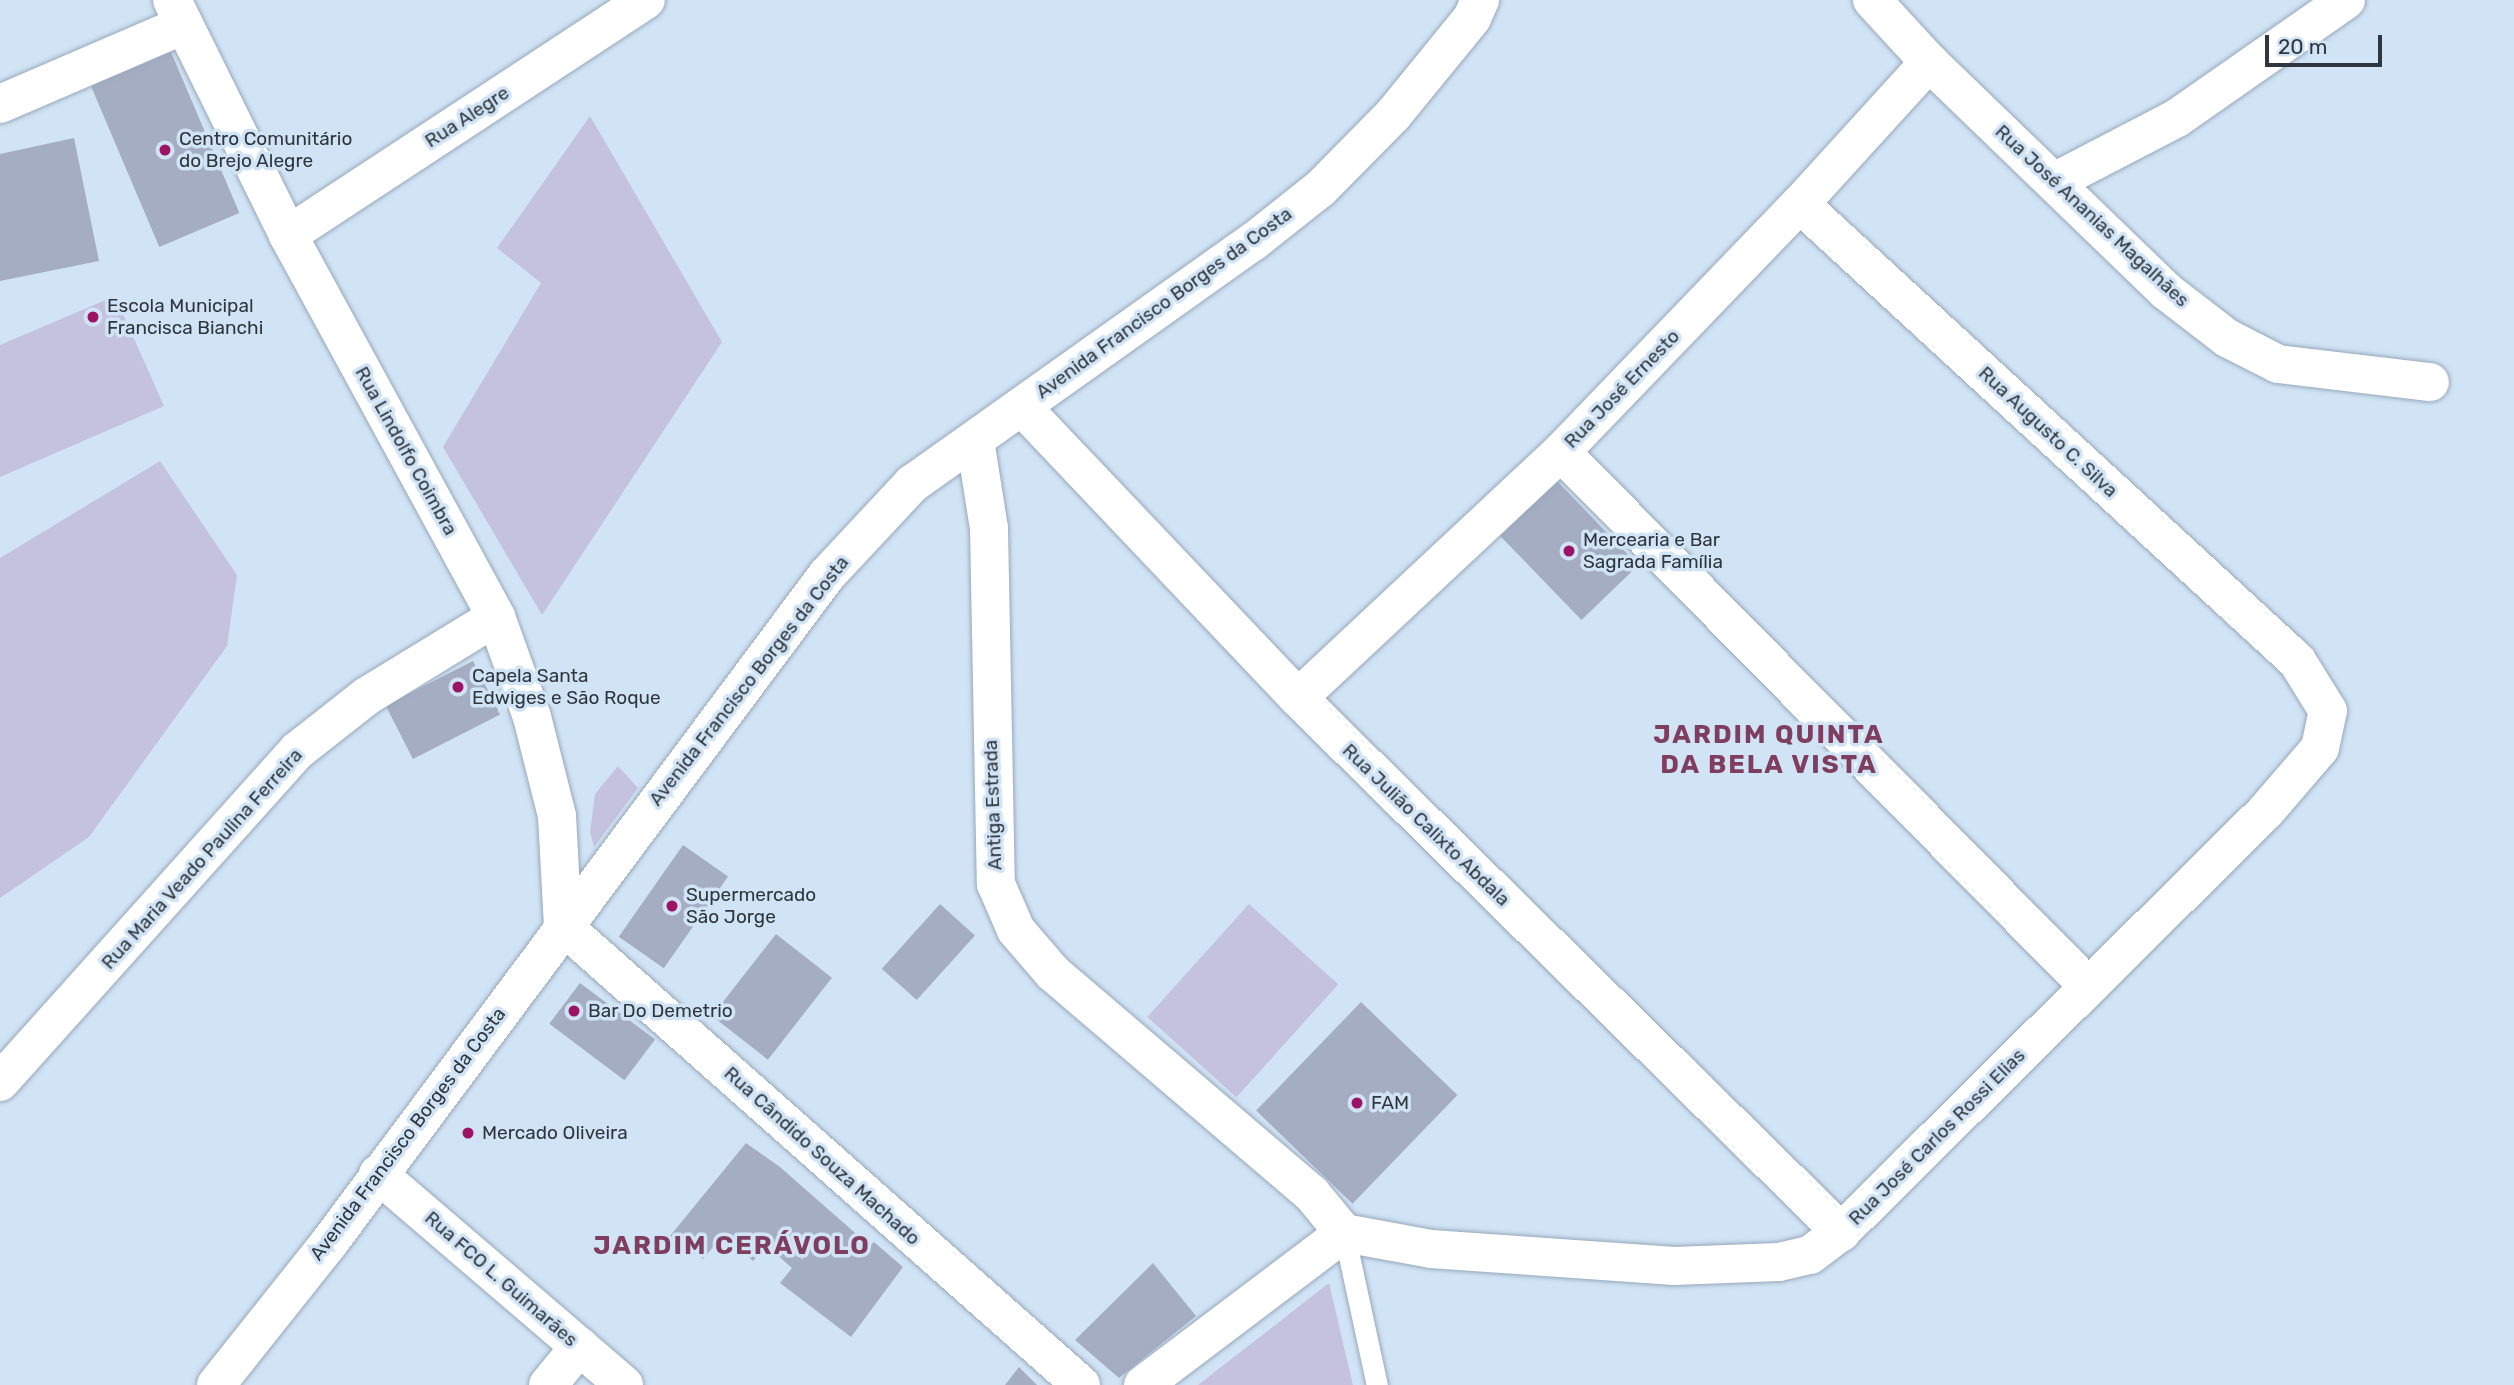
<!DOCTYPE html>
<html>
<head>
<meta charset="utf-8">
<style>
  body { margin:0 }
  #map { position:relative; width:2514px; height:1385px; overflow:hidden; background:#d1e4f6; font-family:Rubik,sans-serif }
  div>[style] { position:absolute }
  [style*='--x'] { left:calc(var(--x)*1px); top:calc(var(--y)*1px); width:calc(var(--w)*1px); rotate:calc(var(--a)*1deg) }
  .green>* { inset:0; background:#c4c2dd; transform-origin:0 0 }
  .building>* { inset:0; background:#a5adc3; transform-origin:0 0 }
  .roads { filter:drop-shadow(0 0 2px #97a8ba) drop-shadow(0 0 2px #97a8ba) }
  .service>* { height:21px; margin:-10.5px; padding:0 10.5px; transform-origin:10.5px; border-radius:10.5px; background:#fff }
  .minor>* { height:38px; margin:-19px; padding:0 19px; transform-origin:19px; border-radius:19px; background:#fff }
  .dots>* { width:19px; height:19px; translate:-50% -50%; box-sizing:border-box; border:4px solid #d1e4f6; border-radius:50% }
  span { translate:-50% -50%; white-space:nowrap; text-align:center; line-height:1.15; -webkit-text-stroke:7px #d1e4f6; paint-order:stroke }
  .street-label { font-size:19px; color:#2f363d }
  .poi-label { font-size:19px; color:#2f363d }
  .left { translate:0 -50%; text-align:left }
  .district-label { font-size:26px; color:#803e5f; font-weight:700; letter-spacing:2px }
  .scale { position:absolute; left:2265px; top:35px; width:117px; height:32px; box-sizing:border-box; border:4px solid #2f363d; border-top:0; padding-left:9px; font-size:21px; line-height:24px; white-space:nowrap; color:#2f363d; -webkit-text-stroke:5px #d1e4f6; paint-order:stroke }
</style>
</head>
<body>
<div id="map">
  <div class="green">
    <i style="clip-path:polygon(590px 116px,722px 342px,542px 615px,443px 447px,541px 283px,497px 248px)"></i>
    <i style="clip-path:polygon(115px 296px,164px 406px,0 477px,0 345px)"></i>
    <i style="clip-path:polygon(160px 461px,237px 575px,227px 646px,89px 837px,0 898px,0 558px)"></i>
    <i style="clip-path:polygon(618px 766px,638px 788px,594px 847px,590px 832px,595px 794px)"></i>
    <i style="left:1249px;top:904px;width:120px;height:152px;rotate:42deg"></i>
    <i style="clip-path:polygon(1329px 1283px,1353px 1385px,1198px 1385px)"></i>
  </div>
  <div class="building">
    <i style="left:171px;top:52px;width:175px;height:87px;rotate:67deg"></i>
    <i style="clip-path:polygon(74px 138px,99px 261px,0 281px,0 154px)"></i>
    <i style="left:1557px;top:481px;width:117px;height:79px;rotate:46deg"></i>
    <i style="left:473px;top:661px;width:60px;height:98px;rotate:63deg"></i>
    <i style="left:683px;top:845px;width:55px;height:112px;rotate:35deg"></i>
    <i style="left:940px;top:904px;width:47px;height:87px;rotate:42deg"></i>
    <i style="left:776px;top:934px;width:71px;height:104px;rotate:38deg"></i>
    <i style="left:580px;top:983px;width:94px;height:51px;rotate:37deg"></i>
    <i style="left:1361px;top:1002px;width:134px;height:151px;rotate:44deg"></i>
    <i style="clip-path:polygon(746px 1143px,780px 1167px,870px 1246px,874px 1242px,903px 1267px,851px 1337px,780px 1283px,792px 1268px,766px 1245px,753px 1261px,723px 1235px,703px 1259px,670px 1236px)"></i>
    <i style="clip-path:polygon(1153px 1263px,1196px 1316px,1119px 1378px,1075px 1340px)"></i>
    <i style="clip-path:polygon(1019px 1367px,1037px 1385px,1005px 1385px)"></i>
  </div>
  <div class="roads">
    <div class="service">
      <i style="--x:1344;--y:1233;--w:156;--a:77.8"></i>
    </div>
    <div class="minor">
      <i style="--x:172;--y:0;--w:262;--a:63.7"></i>
      <i style="--x:288;--y:235;--w:435;--a:61.4"></i>
      <i style="--x:496;--y:617;--w:106;--a:70.2"></i>
      <i style="--x:532;--y:717;--w:102;--a:75.8"></i>
      <i style="--x:557;--y:816;--w:110;--a:86.9"></i>
      <i style="--x:563;--y:926;--w:692;--a:41.54"></i>
      <i style="--x:1872;--y:0;--w:84;--a:47.4"></i>
      <i style="--x:1929;--y:62;--w:330;--a:44"></i>
      <i style="--x:2166;--y:291;--w:77;--a:37.6"></i>
      <i style="--x:2227;--y:338;--w:57;--a:27"></i>
      <i style="--x:2278;--y:364;--w:153;--a:6.8"></i>
      <i style="--x:0;--y:104;--w:199;--a:-23.3"></i>
      <i style="--x:2054;--y:182;--w:139;--a:-27.5"></i>
      <i style="--x:2177;--y:118;--w:206;--a:-34.9"></i>
      <i style="--x:288;--y:235;--w:428;--a:-33.3"></i>
      <i style="--x:1022;--y:407;--w:401;--a:46.5"></i>
      <i style="--x:1298;--y:698;--w:762;--a:44.52"></i>
      <i style="--x:975;--y:440;--w:89;--a:81"></i>
      <i style="--x:989;--y:528;--w:356;--a:88.9"></i>
      <i style="--x:996;--y:884;--w:50;--a:66.5"></i>
      <i style="--x:1016;--y:930;--w:57;--a:49.3"></i>
      <i style="--x:1053;--y:973;--w:339;--a:40.5"></i>
      <i style="--x:1311;--y:1193;--w:52;--a:50.5"></i>
      <i style="--x:1561;--y:452;--w:750;--a:45.38"></i>
      <i style="--x:1298;--y:698;--w:360;--a:-43.1"></i>
      <i style="--x:1561;--y:452;--w:344;--a:-46.1"></i>
      <i style="--x:1800;--y:204;--w:192;--a:-47.7"></i>
      <i style="--x:0;--y:1082;--w:445;--a:-48.1"></i>
      <i style="--x:297;--y:751;--w:89;--a:-38.2"></i>
      <i style="--x:367;--y:696;--w:151;--a:-31.5"></i>
      <i style="--x:378;--y:1174;--w:324;--a:40.6"></i>
      <i style="--x:1344;--y:1233;--w:88;--a:10.4"></i>
      <i style="--x:1431;--y:1249;--w:244;--a:4"></i>
      <i style="--x:1674;--y:1266;--w:105;--a:-2.2"></i>
      <i style="--x:1779;--y:1262;--w:32;--a:-13"></i>
      <i style="--x:1810;--y:1255;--w:39;--a:-37"></i>
      <i style="--x:1841;--y:1232;--w:597;--a:-44.73"></i>
      <i style="--x:2265;--y:812;--w:84;--a:-49.3"></i>
      <i style="--x:2320;--y:748;--w:38;--a:-78"></i>
      <i style="--x:2328;--y:711;--w:59;--a:-121.8"></i>
      <i style="--x:2297;--y:661;--w:675;--a:-137.4"></i>
      <i style="--x:216;--y:1385;--w:181;--a:-51.5"></i>
      <i style="--x:329;--y:1243;--w:833;--a:-53.3"></i>
      <i style="--x:827;--y:575;--w:125;--a:-47"></i>
      <i style="--x:912;--y:484;--w:418;--a:-35.4"></i>
      <i style="--x:1253;--y:242;--w:87;--a:-38.5"></i>
      <i style="--x:1321;--y:188;--w:103;--a:-45.4"></i>
      <i style="--x:1393;--y:115;--w:125;--a:-50.8"></i>
      <i style="--x:1472;--y:18;--w:20;--a:-66"></i>
      <i style="--x:548;--y:1385;--w:50;--a:-50.6"></i>
      <i style="--x:1143;--y:1385;--w:252;--a:-37.1"></i>
    </div>
  </div>
  <div class="dots">
    <i style="left:165px;top:150px;background:#9c1466"></i>
    <i style="left:93px;top:317px;background:#9c1466"></i>
    <i style="left:1569px;top:551px;background:#9c1466"></i>
    <i style="left:458px;top:687px;background:#9c1466"></i>
    <i style="left:672px;top:906px;background:#9c1466"></i>
    <i style="left:574px;top:1011px;background:#9c1466"></i>
    <i style="left:1357px;top:1103px;background:#9c1466"></i>
    <i style="left:468px;top:1133px;background:#9c1466"></i>
  </div>
  <div class="street-label">
    <span style="left:467px;top:117px;rotate:-33deg">Rua Alegre</span>
    <span style="left:2092px;top:216px;rotate:43deg">Rua José Ananias Magalhães</span>
    <span style="left:1164px;top:303px;rotate:-36deg">Avenida Francisco Borges da Costa</span>
    <span style="left:1622px;top:389px;rotate:-46deg">Rua José Ernesto</span>
    <span style="left:2048px;top:432px;rotate:43deg">Rua Augusto C. Silva</span>
    <span style="left:406px;top:451px;rotate:61deg">Rua Lindolfo Coimbra</span>
    <span style="left:749px;top:681px;rotate:-52deg">Avenida Francisco Borges da Costa</span>
    <span style="left:993px;top:805px;rotate:-92deg">Antiga Estrada</span>
    <span style="left:1426px;top:825px;rotate:44deg">Rua Julião Calixto Abdala</span>
    <span style="left:202px;top:859px;rotate:-48deg">Rua Maria Veado Paulina Ferreira</span>
    <span style="left:408px;top:1134px;rotate:-53deg">Avenida Francisco Borges da Costa</span>
    <span style="left:1937px;top:1137px;rotate:-45deg">Rua José Carlos Rossi Elias</span>
    <span style="left:822px;top:1156px;rotate:42deg">Rua Cândido Souza Machado</span>
    <span style="left:501px;top:1279px;rotate:41deg">Rua FCO L. Guimarães</span>
  </div>
  <div class="poi-label">
    <span class="left" style="left:179px;top:150px">Centro Comunitário<br>do Brejo Alegre</span>
    <span class="left" style="left:107px;top:317px">Escola Municipal<br>Francisca Bianchi</span>
    <span class="left" style="left:1583px;top:551px">Mercearia e Bar<br>Sagrada Família</span>
    <span class="left" style="left:472px;top:687px">Capela Santa<br>Edwiges e São Roque</span>
    <span class="left" style="left:686px;top:906px">Supermercado<br>São Jorge</span>
    <span class="left" style="left:588px;top:1011px">Bar Do Demetrio</span>
    <span class="left" style="left:1371px;top:1103px">FAM</span>
    <span class="left" style="left:482px;top:1133px">Mercado Oliveira</span>
  </div>
  <div class="district-label">
    <span style="left:1769px;top:750px">JARDIM QUINTA<br>DA BELA VISTA</span>
    <span style="left:732px;top:1246px">JARDIM CERÁVOLO</span>
  </div>
  <div class="scale">20 m</div>
</div>
</body>
</html>
